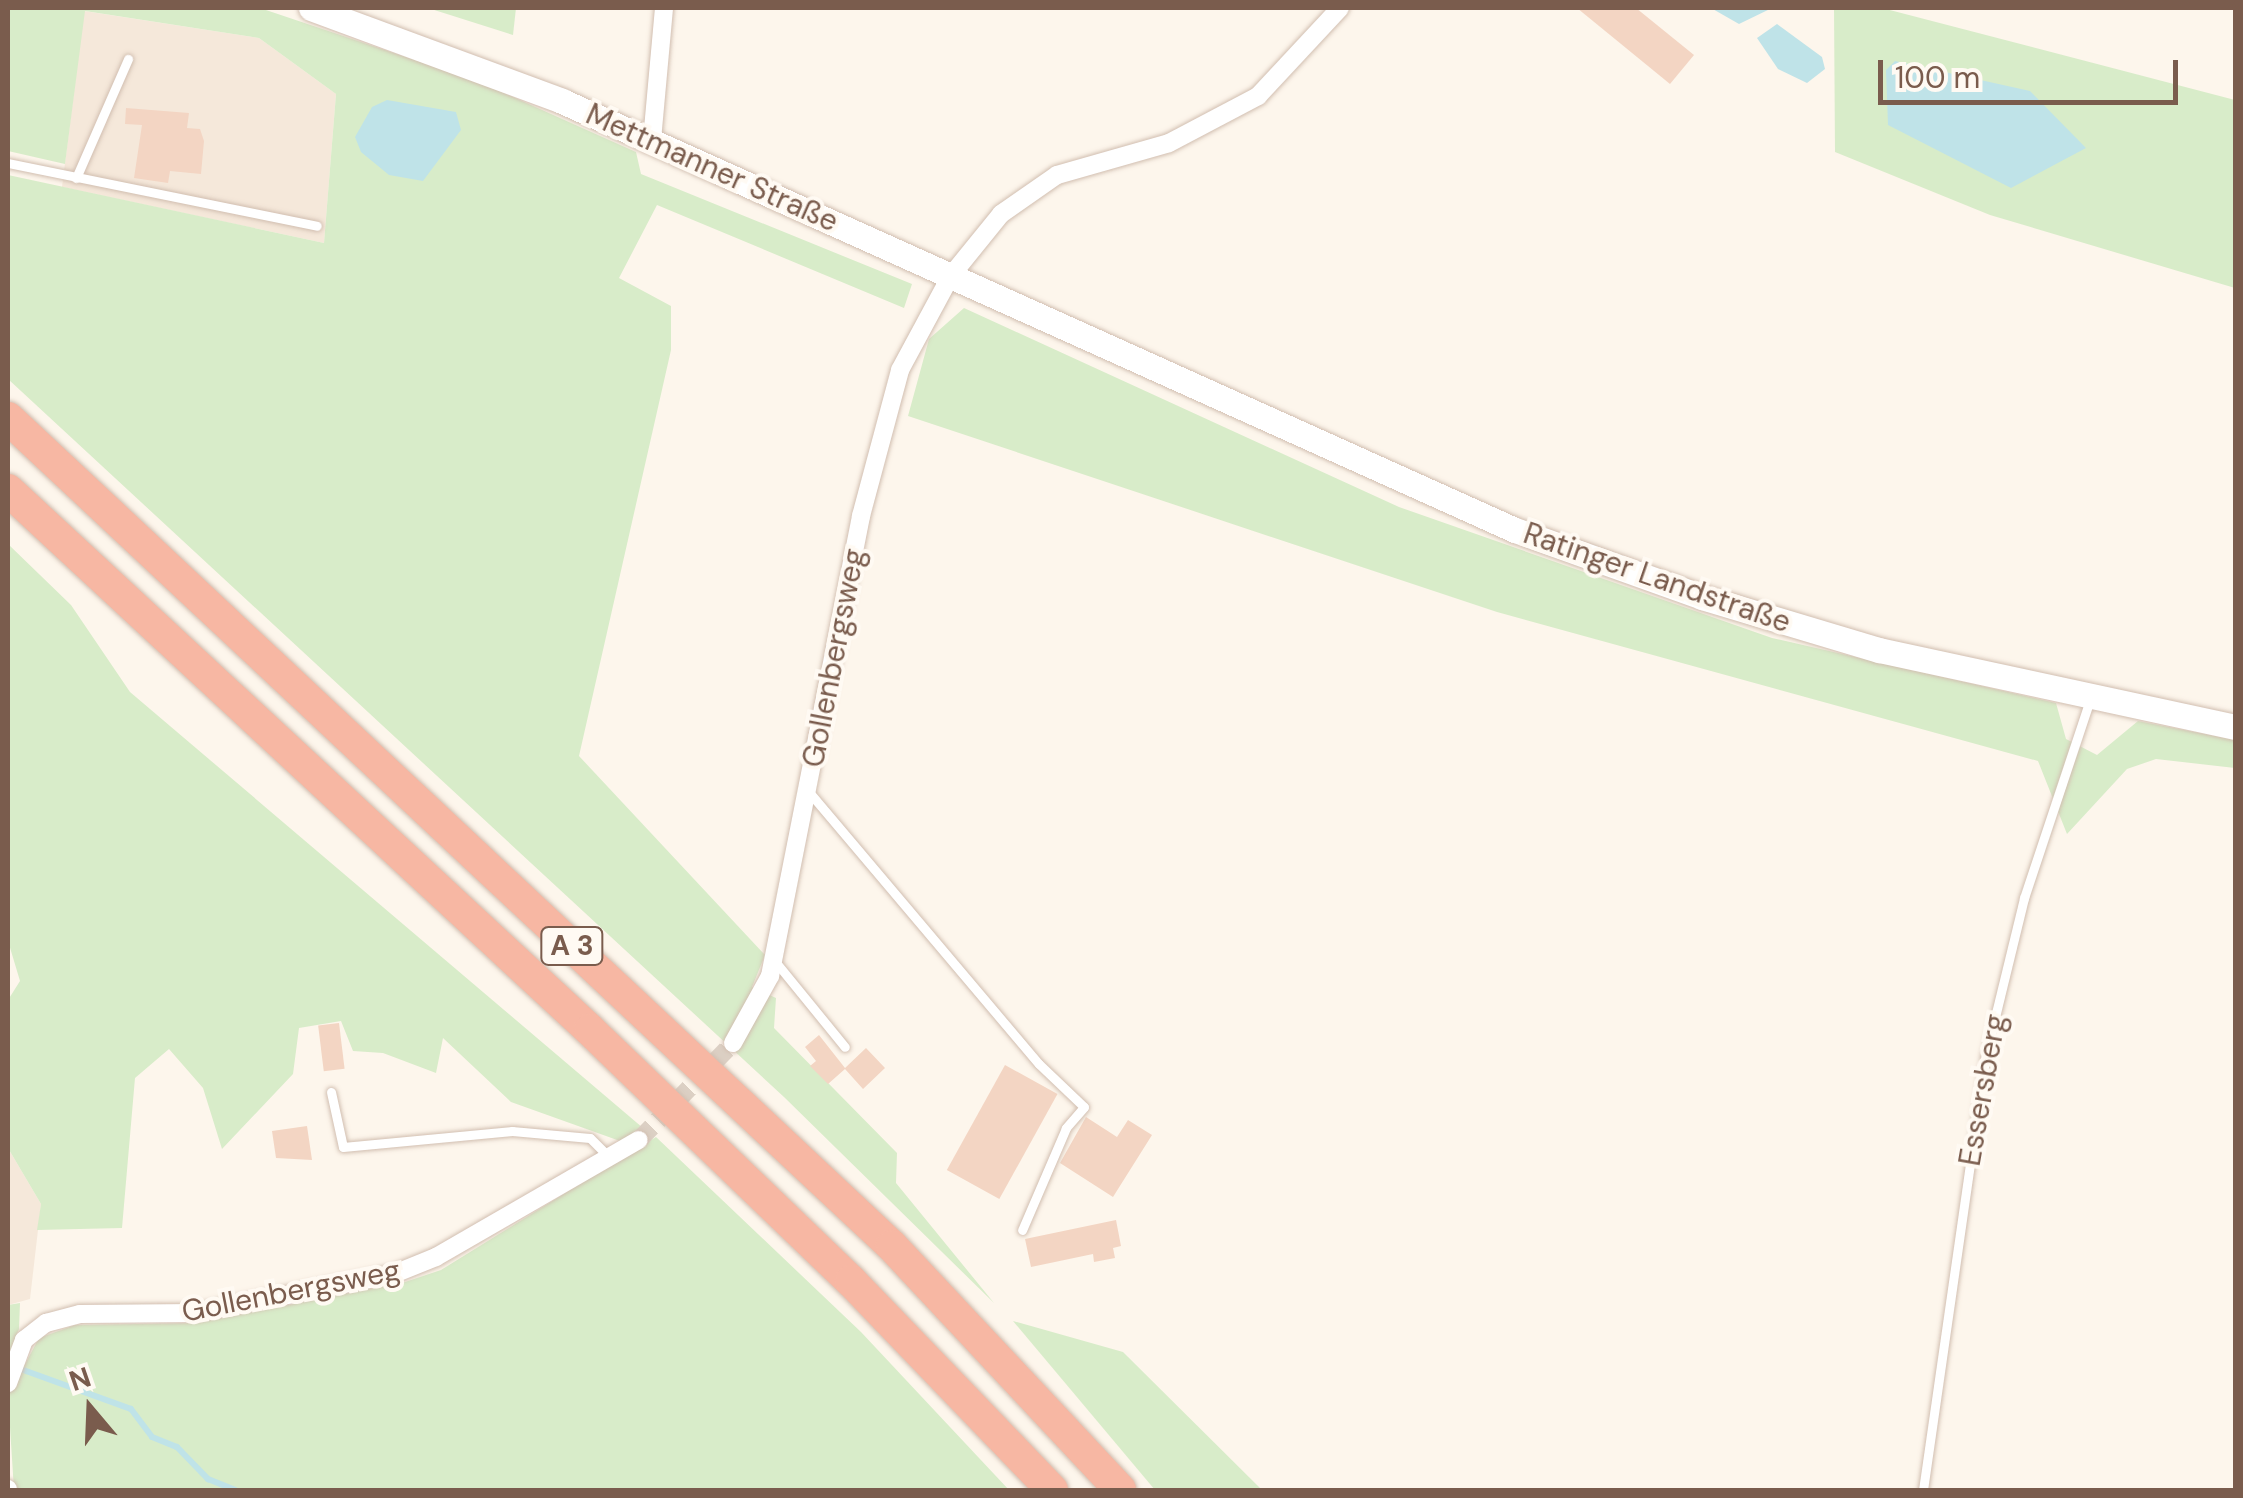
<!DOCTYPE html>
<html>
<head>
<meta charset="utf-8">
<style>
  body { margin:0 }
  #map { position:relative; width:2243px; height:1498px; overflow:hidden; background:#fdf6ec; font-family:"DM Sans",sans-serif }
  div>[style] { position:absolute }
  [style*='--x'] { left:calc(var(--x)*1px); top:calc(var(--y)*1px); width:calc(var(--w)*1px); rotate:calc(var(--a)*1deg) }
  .residential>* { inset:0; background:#f5e8da }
  .green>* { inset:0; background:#d8ecc9 }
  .water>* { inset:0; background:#bfe3e8 }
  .stream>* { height:6px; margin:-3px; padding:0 3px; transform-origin:3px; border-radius:3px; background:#bfe3e8 }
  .building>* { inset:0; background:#f3d5c3; transform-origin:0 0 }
  .minor-tunnel>* { height:18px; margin-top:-9px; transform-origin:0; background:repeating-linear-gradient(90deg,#dcd0c4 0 18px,transparent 0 27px) }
  .roads { filter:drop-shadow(0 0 2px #d1beb0) drop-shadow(0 0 2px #d1beb0) }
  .service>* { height:9px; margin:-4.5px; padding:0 4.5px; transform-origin:4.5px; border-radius:4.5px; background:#fff }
  .minor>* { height:18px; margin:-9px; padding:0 9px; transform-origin:9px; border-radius:9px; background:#fff }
  .secondary>* { height:25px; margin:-12.5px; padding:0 12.5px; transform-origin:12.5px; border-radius:12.5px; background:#fff }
  .motorway>* { height:32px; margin:-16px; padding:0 16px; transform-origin:16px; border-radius:16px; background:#f7b7a3 }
  span { translate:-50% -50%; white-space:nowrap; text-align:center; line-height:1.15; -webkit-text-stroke:8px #fffaf3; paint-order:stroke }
  .shield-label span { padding:2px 8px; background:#fffaf3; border:2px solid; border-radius:8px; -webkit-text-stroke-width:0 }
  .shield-label { font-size:28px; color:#7a5c4d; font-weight:700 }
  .street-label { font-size:30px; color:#7a5c4d }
  .frame { position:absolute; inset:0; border:10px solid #7a5c4d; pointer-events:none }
  .north { position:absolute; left:40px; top:1358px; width:100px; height:100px; -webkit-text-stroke:8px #fffaf3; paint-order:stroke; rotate:341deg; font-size:28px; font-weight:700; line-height:40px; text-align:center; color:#7a5c4d }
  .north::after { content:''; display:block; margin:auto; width:35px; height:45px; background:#7a5c4d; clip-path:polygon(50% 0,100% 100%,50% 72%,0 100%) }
  .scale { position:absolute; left:1878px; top:60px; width:300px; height:45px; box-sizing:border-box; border:5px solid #7a5c4d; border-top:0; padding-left:12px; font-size:30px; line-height:35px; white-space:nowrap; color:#7a5c4d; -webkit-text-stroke:8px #fffaf3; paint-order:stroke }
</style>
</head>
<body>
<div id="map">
  <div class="residential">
    <i style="clip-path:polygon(84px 11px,259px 38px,336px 94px,324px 243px,62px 187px)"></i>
    <i style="clip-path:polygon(8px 1148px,41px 1204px,30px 1299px,8px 1305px)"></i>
  </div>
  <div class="green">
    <i style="clip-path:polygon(8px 8px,260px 8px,477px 81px,636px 152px,641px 174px,912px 284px,904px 308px,657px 205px,619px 278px,671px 306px,671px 350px,579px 756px,765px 955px,752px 987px,776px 998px,774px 1028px,897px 1153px,896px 1183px,994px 1303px,784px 1097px,8px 379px,8px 175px,324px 243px,336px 94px,259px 38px,85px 11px,65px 164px,8px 151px)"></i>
    <i style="clip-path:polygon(428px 8px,516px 8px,513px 35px)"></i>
    <i style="clip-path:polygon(1834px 8px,1882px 8px,2235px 100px,2235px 288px,1990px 215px,1835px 152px)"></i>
    <i style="clip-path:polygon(964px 308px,1399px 507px,1772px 638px,2056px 703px,2066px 739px,2097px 755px,2138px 721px,2235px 740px,2235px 768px,2156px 759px,2127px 769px,2067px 834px,2038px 761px,1497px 612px,908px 416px,929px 339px)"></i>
    <i style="clip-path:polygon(8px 544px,71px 605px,130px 692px,643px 1128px,620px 1141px,511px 1102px,443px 1038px,436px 1073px,383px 1053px,353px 1051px,341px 1021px,299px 1028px,293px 1074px,222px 1149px,203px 1088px,169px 1049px,135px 1078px,122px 1228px,37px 1230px,41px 1204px,8px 1148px,8px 1000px,20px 981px,8px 941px)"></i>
    <i style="clip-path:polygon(656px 1137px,861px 1332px,1009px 1490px,14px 1490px,8px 1396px,39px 1338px,75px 1325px,197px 1323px,405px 1282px,441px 1270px)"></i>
    <i style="clip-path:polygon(20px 1303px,19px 1329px,8px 1356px,8px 1305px)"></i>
    <i style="clip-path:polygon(1013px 1321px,1123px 1352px,1262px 1490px,1155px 1490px)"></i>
  </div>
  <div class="water">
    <i style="clip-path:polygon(1711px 8px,1772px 8px,1739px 24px)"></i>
    <i style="clip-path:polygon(1777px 24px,1822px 57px,1825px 69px,1807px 83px,1778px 69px,1757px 38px)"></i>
    <i style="clip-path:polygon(1895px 61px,2030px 91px,2086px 148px,2011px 188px,1888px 125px,1886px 70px)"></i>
    <i style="clip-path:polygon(387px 100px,456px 112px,461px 130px,423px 181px,389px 175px,361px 152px,355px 137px,372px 107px)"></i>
  </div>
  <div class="stream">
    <i style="--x:15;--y:1367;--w:123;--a:19.9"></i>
    <i style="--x:131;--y:1409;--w:35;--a:53"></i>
    <i style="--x:152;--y:1437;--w:27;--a:22"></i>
    <i style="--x:177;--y:1447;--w:45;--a:45.9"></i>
    <i style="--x:208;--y:1479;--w:29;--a:22"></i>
  </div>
  <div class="building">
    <i style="clip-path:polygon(1577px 8px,1636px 8px,1694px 55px,1670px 84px)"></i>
    <i style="clip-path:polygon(126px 108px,189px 113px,187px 128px,200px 129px,204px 141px,201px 174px,170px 171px,168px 183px,134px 178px,142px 125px,125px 124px)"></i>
    <i style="left:339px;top:1023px;width:46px;height:21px;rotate:83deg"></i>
    <i style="clip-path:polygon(819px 1035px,845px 1068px,866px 1048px,885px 1068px,863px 1089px,845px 1069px,828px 1084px,810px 1066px,816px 1061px,805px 1047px)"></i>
    <i style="left:1005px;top:1065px;width:60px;height:120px;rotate:29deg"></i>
    <i style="clip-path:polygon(1086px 1117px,1117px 1137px,1128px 1120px,1152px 1135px,1113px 1197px,1060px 1163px)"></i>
    <i style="clip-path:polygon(307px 1126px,312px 1160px,276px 1158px,272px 1131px)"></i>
    <i style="clip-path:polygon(1116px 1220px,1121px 1246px,1113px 1248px,1115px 1258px,1094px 1262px,1093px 1254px,1031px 1267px,1025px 1239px)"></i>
  </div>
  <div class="minor-tunnel">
    <i style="--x:639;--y:1140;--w:135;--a:-45.9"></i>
  </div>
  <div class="roads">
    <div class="service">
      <i style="--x:8;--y:163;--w:315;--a:11.5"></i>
      <i style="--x:76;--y:178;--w:130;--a:-66.4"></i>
      <i style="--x:809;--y:792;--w:356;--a:49.8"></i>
      <i style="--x:1039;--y:1064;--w:62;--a:43.7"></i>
      <i style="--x:1084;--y:1107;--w:28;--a:131"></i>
      <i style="--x:1066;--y:1128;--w:111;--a:113.3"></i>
      <i style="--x:774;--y:960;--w:112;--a:50.8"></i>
      <i style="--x:331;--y:1092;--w:56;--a:77.7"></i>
      <i style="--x:343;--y:1147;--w:170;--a:-5.4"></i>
      <i style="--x:512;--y:1131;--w:78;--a:5.1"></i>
      <i style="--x:590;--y:1138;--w:28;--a:45"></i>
      <i style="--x:1923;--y:1490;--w:441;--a:-81.8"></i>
      <i style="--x:1986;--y:1054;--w:161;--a:-76.3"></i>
      <i style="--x:2024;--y:898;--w:209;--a:-71.6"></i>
    </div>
    <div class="minor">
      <i style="--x:652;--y:140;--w:133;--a:-84.8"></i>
      <i style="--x:733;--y:1043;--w:77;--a:-61.1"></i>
      <i style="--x:770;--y:976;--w:469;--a:-78.8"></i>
      <i style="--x:861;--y:516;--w:151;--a:-75"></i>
      <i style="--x:900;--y:370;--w:106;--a:-61.7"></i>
      <i style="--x:950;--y:277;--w:81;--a:-51"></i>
      <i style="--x:1001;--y:214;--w:68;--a:-34.9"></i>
      <i style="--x:1057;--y:175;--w:116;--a:-15.9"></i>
      <i style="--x:1169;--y:143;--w:101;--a:-27.8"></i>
      <i style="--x:1258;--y:96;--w:120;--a:-47"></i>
      <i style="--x:8;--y:1383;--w:46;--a:-69.6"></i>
      <i style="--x:24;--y:1340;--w:28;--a:-38"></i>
      <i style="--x:46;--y:1323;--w:35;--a:-15"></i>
      <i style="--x:80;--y:1314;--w:116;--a:-0.5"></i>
      <i style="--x:196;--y:1313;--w:202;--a:-11.1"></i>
      <i style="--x:394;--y:1274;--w:45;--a:-22"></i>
      <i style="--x:436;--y:1257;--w:234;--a:-30"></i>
      <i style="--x:8;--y:1489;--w:1;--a:90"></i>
    </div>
    <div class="secondary">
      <i style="--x:311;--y:8;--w:268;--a:20.3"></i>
      <i style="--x:562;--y:101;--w:1045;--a:24.24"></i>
      <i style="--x:1515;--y:530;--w:199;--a:19.7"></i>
      <i style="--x:1702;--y:597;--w:185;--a:16.7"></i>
      <i style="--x:1879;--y:650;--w:365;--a:12.2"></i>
    </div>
    <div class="motorway">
      <i style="--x:8;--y:418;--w:1211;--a:43.13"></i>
      <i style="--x:892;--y:1246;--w:334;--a:46.9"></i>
      <i style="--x:8;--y:490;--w:794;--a:42.86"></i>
      <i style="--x:590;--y:1030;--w:362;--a:43.9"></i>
      <i style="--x:851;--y:1281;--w:290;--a:46.1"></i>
    </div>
  </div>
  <div class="shield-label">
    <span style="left:572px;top:946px">A 3</span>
  </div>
  <div class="street-label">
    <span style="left:712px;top:168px;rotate:24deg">Mettmanner Straße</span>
    <span style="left:1657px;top:578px;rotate:19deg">Ratinger Landstraße</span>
    <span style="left:834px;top:658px;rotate:-79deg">Gollenbergsweg</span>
    <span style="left:1983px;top:1090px;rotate:-80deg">Essersberg</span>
    <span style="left:291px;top:1291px;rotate:-11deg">Gollenbergsweg</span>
  </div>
  <div class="frame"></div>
  <div class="north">N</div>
  <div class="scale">100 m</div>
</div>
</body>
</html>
